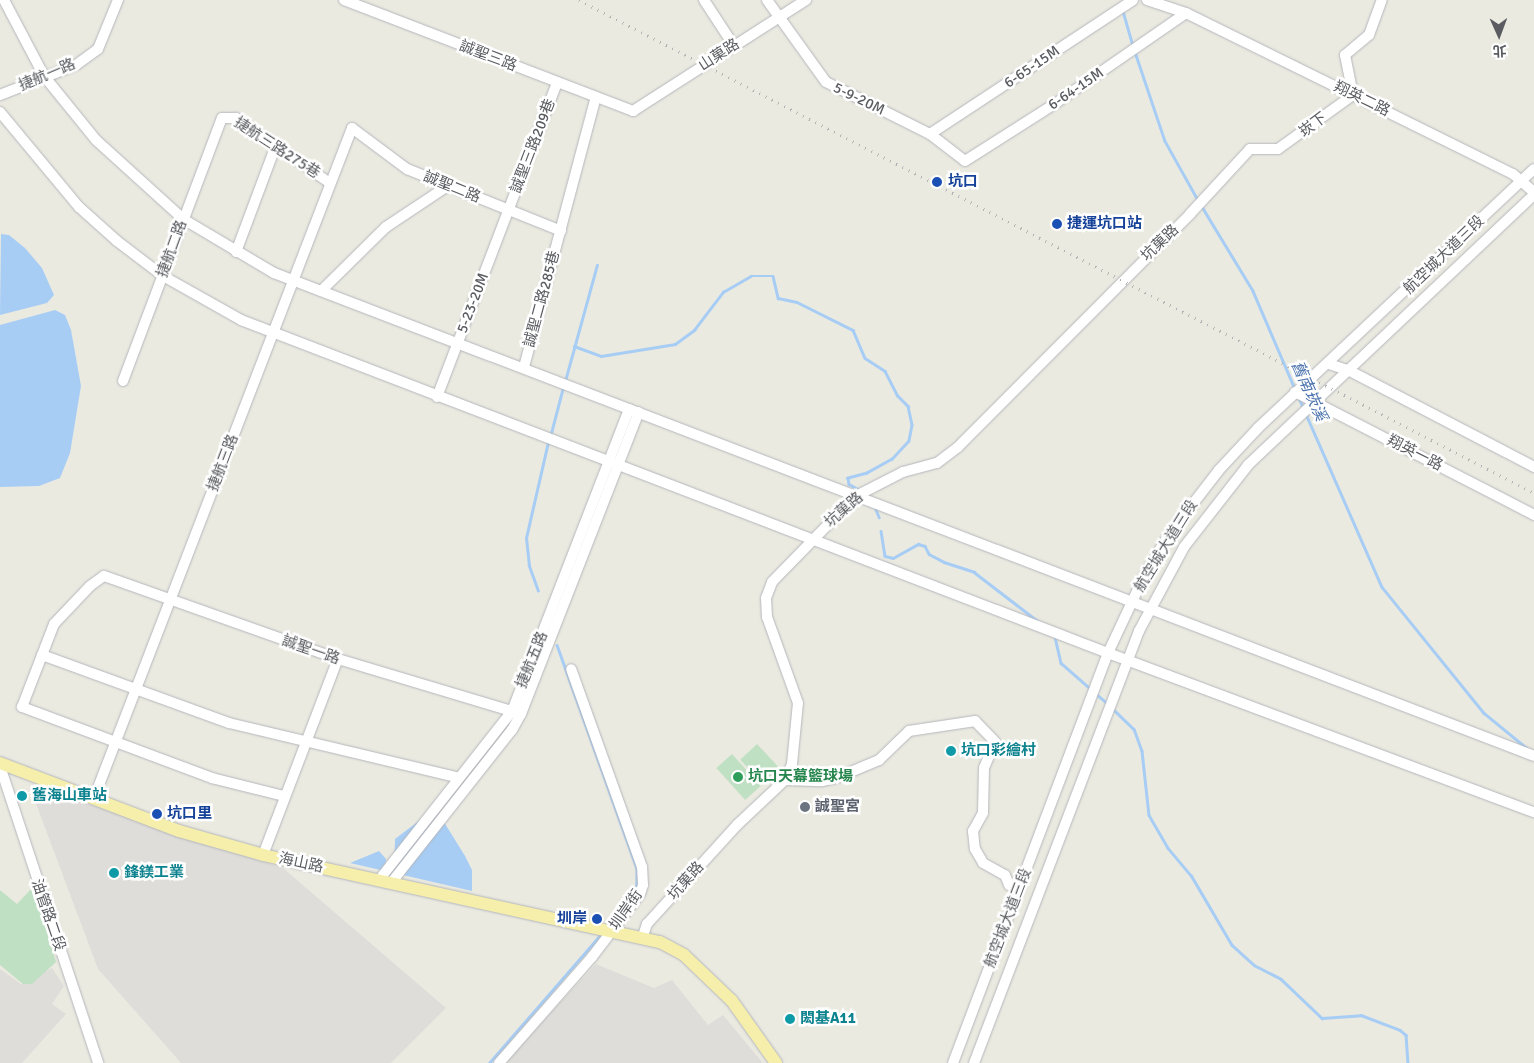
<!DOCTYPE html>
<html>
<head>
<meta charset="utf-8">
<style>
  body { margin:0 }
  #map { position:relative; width:1534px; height:1063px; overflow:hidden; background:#ebeae1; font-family:Signika,"Noto Sans TC",sans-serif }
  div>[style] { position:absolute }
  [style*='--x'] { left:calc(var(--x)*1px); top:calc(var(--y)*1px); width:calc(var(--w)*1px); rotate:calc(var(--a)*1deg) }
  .industrial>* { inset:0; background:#dfddd9 }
  .green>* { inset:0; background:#c0e0c3; transform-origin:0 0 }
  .water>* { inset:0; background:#a7cdf5 }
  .stream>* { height:2.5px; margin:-1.25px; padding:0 1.25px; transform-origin:1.25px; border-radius:1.25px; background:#a7cdf5 }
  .roads { filter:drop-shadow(0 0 1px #b4b6bb) drop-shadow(0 0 1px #b4b6bb) }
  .minor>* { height:10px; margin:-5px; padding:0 5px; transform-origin:5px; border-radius:5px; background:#fff }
  .major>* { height:12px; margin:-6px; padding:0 6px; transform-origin:6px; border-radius:6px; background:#f6efac }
  .rail>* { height:2.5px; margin-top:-1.25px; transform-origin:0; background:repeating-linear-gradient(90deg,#b2b3b3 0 1px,transparent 0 7px) }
  .dots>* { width:14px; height:14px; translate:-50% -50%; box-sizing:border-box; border:2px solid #fff; border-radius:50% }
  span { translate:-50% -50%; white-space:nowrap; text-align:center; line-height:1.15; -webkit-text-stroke:5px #fff; paint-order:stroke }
  .street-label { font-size:15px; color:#5a5c61 }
  .transit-label { font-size:15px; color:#164399; font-weight:700 }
  .left { translate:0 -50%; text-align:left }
  .right { translate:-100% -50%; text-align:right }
  .culture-label { font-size:15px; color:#0d838f; font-weight:700 }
  .leisure-label { font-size:15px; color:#27864d; font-weight:700 }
  .worship-label { font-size:15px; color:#5b616d; font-weight:700 }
  .water-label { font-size:16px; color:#4b73ad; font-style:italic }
  .north { position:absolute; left:1474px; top:10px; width:50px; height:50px; -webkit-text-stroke:4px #fff; paint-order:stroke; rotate:178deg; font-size:14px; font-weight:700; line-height:20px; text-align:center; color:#5a5c61 }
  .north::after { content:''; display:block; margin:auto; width:18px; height:22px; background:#5a5c61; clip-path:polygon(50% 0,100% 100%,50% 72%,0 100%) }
</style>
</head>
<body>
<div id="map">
  <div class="industrial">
    <i style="clip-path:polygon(29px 785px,283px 868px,446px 1008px,391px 1063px,181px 1063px,98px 969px)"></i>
    <i style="clip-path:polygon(596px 964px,654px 988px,672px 980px,708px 1025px,723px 1015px,763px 1063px,504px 1063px)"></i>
    <i style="clip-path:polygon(52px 968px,64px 986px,52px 1004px,66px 1014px,22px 1063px,0 1063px,0 969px,21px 984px)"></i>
  </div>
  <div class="green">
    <i style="left:757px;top:744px;width:34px;height:23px;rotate:47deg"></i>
    <i style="left:732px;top:754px;width:43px;height:21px;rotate:48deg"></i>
    <i style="clip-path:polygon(33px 887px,56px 962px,32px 984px,23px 984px,0 965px,0 890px,17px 904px)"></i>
  </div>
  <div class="water">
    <i style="clip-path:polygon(1px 234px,9px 235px,25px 248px,42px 268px,54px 295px,47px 303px,0 315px)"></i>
    <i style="clip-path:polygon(55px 310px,65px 315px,71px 330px,81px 386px,70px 453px,60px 478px,39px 486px,0 487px,0 325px)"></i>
    <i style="clip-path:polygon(433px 810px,439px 814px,465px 856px,472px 870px,472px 891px,394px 873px,395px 839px)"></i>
    <i style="clip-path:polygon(379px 851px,386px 859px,385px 871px,350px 863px)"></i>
  </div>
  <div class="stream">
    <i style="--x:1123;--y:11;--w:37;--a:74"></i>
    <i style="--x:1135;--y:52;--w:94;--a:71.4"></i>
    <i style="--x:1165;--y:141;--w:68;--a:60.8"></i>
    <i style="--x:1201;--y:205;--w:100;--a:58.8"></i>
    <i style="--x:1253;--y:291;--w:107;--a:66.8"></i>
    <i style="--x:574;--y:346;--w:29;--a:20"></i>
    <i style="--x:601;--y:356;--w:75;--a:-9.2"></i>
    <i style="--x:675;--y:344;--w:24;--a:-36"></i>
    <i style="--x:694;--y:330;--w:48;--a:-52.7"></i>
    <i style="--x:723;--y:292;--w:32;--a:-30"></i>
    <i style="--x:751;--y:276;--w:22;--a:0"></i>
    <i style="--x:773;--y:276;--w:23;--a:77"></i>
    <i style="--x:778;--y:298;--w:19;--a:12"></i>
    <i style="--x:797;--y:302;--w:63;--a:26.6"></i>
    <i style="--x:853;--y:330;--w:30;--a:67"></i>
    <i style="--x:865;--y:358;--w:24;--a:33"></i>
    <i style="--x:885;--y:371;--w:27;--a:63"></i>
    <i style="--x:897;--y:395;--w:16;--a:45"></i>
    <i style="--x:908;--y:406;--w:19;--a:78"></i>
    <i style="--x:912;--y:425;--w:16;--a:101"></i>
    <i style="--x:909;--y:441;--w:25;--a:133"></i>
    <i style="--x:892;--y:459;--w:29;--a:151"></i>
    <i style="--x:867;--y:473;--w:20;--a:165"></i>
    <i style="--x:848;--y:478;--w:6;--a:81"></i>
    <i style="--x:849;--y:484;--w:13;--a:29"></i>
    <i style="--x:565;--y:381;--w:120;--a:-74.6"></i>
    <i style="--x:1299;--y:398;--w:12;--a:66"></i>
    <i style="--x:1306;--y:414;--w:189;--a:66.3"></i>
    <i style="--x:1382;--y:587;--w:162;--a:51"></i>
    <i style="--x:1484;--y:713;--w:57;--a:39.3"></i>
    <i style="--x:550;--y:437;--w:52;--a:-75.4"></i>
    <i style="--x:875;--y:507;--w:11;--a:68"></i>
    <i style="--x:881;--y:531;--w:25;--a:81"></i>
    <i style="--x:885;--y:556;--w:8;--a:14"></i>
    <i style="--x:893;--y:558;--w:29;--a:-29"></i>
    <i style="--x:918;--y:544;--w:7;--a:16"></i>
    <i style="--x:925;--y:546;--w:9;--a:63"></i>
    <i style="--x:929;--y:554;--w:17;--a:28"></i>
    <i style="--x:944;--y:562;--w:32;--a:18"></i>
    <i style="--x:974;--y:572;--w:82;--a:37.6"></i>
    <i style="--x:538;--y:591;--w:27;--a:-110"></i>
    <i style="--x:529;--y:566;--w:28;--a:-96"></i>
    <i style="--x:526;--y:538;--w:98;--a:-77.1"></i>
    <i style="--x:1055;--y:637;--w:27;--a:77"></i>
    <i style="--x:1061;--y:663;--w:40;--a:41"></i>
    <i style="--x:557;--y:645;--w:238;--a:70.3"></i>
    <i style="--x:637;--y:869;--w:16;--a:90"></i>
    <i style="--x:637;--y:885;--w:12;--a:110"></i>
    <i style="--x:1095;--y:693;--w:17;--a:40"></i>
    <i style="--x:1112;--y:708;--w:30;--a:44"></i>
    <i style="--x:1134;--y:729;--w:23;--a:70"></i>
    <i style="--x:1142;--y:751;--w:64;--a:83.8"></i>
    <i style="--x:1149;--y:815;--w:38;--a:60"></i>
    <i style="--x:1168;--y:848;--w:35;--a:50"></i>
    <i style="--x:1191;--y:875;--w:81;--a:59.6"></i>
    <i style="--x:1232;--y:945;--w:30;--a:42"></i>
    <i style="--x:1254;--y:965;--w:30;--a:27"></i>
    <i style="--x:1281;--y:979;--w:57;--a:43.6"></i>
    <i style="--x:1322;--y:1018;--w:39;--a:-4"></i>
    <i style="--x:1361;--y:1015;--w:42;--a:21"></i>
    <i style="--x:1400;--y:1030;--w:8;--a:40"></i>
    <i style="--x:1406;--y:1035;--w:28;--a:86"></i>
    <i style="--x:489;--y:1063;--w:171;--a:-49"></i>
  </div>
  <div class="roads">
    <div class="minor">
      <i style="--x:4;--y:0;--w:86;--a:62.2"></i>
      <i style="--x:44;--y:76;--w:82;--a:50.9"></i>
      <i style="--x:96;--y:140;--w:118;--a:42.2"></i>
      <i style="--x:183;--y:219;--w:106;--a:30.7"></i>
      <i style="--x:274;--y:273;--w:1349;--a:20.97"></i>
      <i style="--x:344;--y:0;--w:310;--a:21"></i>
      <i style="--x:633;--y:111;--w:206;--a:-32.7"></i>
      <i style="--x:704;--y:0;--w:55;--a:56.9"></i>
      <i style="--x:767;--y:0;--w:101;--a:54.3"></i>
      <i style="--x:826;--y:82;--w:116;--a:26.6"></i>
      <i style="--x:930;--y:134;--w:44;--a:37.6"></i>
      <i style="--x:965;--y:161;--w:108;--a:-32.5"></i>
      <i style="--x:1056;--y:103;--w:158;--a:-34.7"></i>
      <i style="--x:1147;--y:0;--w:41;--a:18.4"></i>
      <i style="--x:1186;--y:13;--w:186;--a:26.2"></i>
      <i style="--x:1353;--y:95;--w:178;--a:26.3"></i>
      <i style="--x:1513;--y:174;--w:28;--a:41"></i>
      <i style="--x:0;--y:95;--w:82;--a:-21.5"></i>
      <i style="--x:76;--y:65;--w:27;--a:-36"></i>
      <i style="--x:98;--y:49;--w:53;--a:-67.8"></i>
      <i style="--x:0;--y:112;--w:124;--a:50.3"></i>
      <i style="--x:79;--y:207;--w:51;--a:41.8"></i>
      <i style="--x:117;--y:241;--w:58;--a:37.3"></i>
      <i style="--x:163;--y:276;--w:90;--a:29.4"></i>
      <i style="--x:241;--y:320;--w:929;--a:21.01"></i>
      <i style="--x:1108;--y:653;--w:455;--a:20.5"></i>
      <i style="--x:930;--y:134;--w:243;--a:-33.4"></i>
      <i style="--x:236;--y:252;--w:114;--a:-69.5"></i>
      <i style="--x:321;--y:291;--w:91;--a:-44.6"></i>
      <i style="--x:386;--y:227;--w:76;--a:-33.7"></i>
      <i style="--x:1329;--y:364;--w:20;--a:18"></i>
      <i style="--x:1348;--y:370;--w:210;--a:27.5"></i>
      <i style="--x:524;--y:367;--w:279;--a:-75.1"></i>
      <i style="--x:123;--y:381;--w:281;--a:-69.4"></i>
      <i style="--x:222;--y:118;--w:14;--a:0"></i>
      <i style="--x:236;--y:118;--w:114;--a:34.7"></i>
      <i style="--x:1295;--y:392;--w:269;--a:27.2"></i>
      <i style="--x:437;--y:397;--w:337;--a:-69.1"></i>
      <i style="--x:42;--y:655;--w:199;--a:20"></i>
      <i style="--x:229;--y:723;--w:236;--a:13.4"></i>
      <i style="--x:0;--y:766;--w:313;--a:71.7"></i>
      <i style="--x:785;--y:780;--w:37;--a:2"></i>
      <i style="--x:822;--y:781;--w:14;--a:-12"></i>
      <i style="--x:836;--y:778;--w:47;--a:-22.7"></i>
      <i style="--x:879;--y:760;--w:42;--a:-44"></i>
      <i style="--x:909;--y:731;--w:67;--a:-8.6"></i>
      <i style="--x:975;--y:721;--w:29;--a:46"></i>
      <i style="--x:995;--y:742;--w:28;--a:113"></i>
      <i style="--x:984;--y:768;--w:45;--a:91.3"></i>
      <i style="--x:983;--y:813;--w:21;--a:119"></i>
      <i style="--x:973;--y:831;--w:18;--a:84"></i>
      <i style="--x:975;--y:849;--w:16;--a:60"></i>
      <i style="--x:983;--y:863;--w:25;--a:29"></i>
      <i style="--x:1005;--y:875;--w:11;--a:68"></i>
      <i style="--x:284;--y:796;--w:74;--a:-166"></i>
      <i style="--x:212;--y:778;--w:203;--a:-159.5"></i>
      <i style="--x:22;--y:707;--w:89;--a:-68.9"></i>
      <i style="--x:54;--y:624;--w:52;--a:-46.5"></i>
      <i style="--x:90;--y:586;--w:17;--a:-36"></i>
      <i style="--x:104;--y:576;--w:248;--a:19.5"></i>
      <i style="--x:338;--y:659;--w:191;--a:16.7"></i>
      <i style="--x:94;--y:798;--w:718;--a:-68.94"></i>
      <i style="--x:352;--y:128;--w:69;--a:36.7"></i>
      <i style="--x:407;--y:169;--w:166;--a:21.9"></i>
      <i style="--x:263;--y:855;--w:210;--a:-69.1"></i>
      <i style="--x:379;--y:880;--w:215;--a:-51.8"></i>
      <i style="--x:512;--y:711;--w:324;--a:-68.8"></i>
      <i style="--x:391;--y:883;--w:195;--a:-51.7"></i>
      <i style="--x:512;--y:730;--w:18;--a:-61"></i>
      <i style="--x:521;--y:714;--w:324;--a:-68.7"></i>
      <i style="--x:643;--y:936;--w:13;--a:-72"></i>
      <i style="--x:647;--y:924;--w:134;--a:-47.7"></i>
      <i style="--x:737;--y:825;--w:66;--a:-43.2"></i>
      <i style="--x:785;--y:780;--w:17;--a:-66"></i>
      <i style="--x:792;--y:764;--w:61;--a:-84.4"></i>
      <i style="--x:798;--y:703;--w:91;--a:-109.8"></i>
      <i style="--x:767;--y:617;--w:19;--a:-93"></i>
      <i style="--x:766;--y:598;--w:17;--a:-69"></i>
      <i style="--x:772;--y:582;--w:120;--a:-45.7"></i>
      <i style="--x:856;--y:496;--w:53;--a:-27.1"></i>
      <i style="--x:903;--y:472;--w:35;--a:-15"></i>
      <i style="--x:937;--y:463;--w:26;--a:-37"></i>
      <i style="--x:958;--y:447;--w:329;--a:-45.1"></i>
      <i style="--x:1190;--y:214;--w:88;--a:-47.3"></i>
      <i style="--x:1250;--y:149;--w:28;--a:0"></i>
      <i style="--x:1278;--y:149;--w:92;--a:-35.8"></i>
      <i style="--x:1353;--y:95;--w:41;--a:-101.3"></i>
      <i style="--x:1345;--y:55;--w:31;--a:-40"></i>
      <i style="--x:1369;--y:35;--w:37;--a:-70"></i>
      <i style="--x:499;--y:1063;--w:141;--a:-48.7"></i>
      <i style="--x:592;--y:957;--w:79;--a:-52.7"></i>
      <i style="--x:640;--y:894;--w:9;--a:-72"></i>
      <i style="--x:643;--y:885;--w:18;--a:-93"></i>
      <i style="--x:642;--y:867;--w:210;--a:-109.7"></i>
      <i style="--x:953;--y:1063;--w:438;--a:-69.3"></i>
      <i style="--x:1108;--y:653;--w:85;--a:-64.9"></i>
      <i style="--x:1144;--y:576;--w:47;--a:-59"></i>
      <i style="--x:1168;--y:536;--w:83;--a:-52.3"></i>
      <i style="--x:1219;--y:470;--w:57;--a:-47.1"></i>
      <i style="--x:1258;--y:428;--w:378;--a:-43.2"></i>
      <i style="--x:974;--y:1063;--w:462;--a:-69.1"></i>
      <i style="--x:1139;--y:631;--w:95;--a:-61.8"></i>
      <i style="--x:1184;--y:547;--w:104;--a:-52"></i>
      <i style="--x:1248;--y:465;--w:393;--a:-43.4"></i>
    </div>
    <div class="major">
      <i style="--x:0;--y:763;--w:191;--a:20.8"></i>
      <i style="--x:179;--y:831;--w:87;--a:15.9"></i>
      <i style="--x:263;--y:855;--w:406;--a:12.4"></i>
      <i style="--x:660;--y:942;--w:27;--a:28"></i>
      <i style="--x:684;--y:955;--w:66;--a:43.8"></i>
      <i style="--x:732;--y:1001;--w:76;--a:54.6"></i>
    </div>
  </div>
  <div class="rail">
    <i style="--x:579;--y:0;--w:1075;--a:27.3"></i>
  </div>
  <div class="dots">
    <i style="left:937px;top:182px;background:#1a4fb4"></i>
    <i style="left:1057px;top:224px;background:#1a4fb4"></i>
    <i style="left:951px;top:751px;background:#0f9aa8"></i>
    <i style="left:738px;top:777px;background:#2e9e5b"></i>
    <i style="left:22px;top:796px;background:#0f9aa8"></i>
    <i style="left:805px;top:807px;background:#6b7280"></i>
    <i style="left:157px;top:814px;background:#1a4fb4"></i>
    <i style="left:114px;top:873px;background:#0f9aa8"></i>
    <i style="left:597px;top:919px;background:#1a4fb4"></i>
    <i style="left:790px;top:1019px;background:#0f9aa8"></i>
  </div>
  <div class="street-label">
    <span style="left:719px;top:55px;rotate:-33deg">山菓路</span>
    <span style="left:488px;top:56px;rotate:21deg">誠聖三路</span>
    <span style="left:1032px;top:67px;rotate:-34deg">6-65-15M</span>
    <span style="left:47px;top:75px;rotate:-23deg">捷航一路</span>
    <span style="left:1076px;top:89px;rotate:-34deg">6-64-15M</span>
    <span style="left:859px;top:99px;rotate:26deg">5-9-20M</span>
    <span style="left:1362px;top:99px;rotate:26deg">翔英二路</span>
    <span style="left:1313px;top:125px;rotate:-37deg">崁下</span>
    <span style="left:533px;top:146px;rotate:-69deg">誠聖三路209巷</span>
    <span style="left:277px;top:148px;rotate:33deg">捷航三路275巷</span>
    <span style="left:452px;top:187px;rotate:22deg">誠聖二路</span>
    <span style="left:1160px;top:243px;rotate:-44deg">坑菓路</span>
    <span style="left:172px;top:249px;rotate:-70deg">捷航二路</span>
    <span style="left:1444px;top:255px;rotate:-44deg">航空城大道三段</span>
    <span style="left:542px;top:299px;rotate:-75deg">誠聖二路285巷</span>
    <span style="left:473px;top:303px;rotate:-69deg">5-23-20M</span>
    <span style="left:1415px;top:453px;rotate:27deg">翔英一路</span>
    <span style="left:223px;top:463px;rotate:-69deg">捷航三路</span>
    <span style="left:844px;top:510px;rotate:-41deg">坑菓路</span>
    <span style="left:1166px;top:546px;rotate:-58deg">航空城大道三段</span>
    <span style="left:311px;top:650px;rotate:19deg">誠聖一路</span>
    <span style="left:532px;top:660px;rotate:-68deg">捷航五路</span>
    <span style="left:301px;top:863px;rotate:12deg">海山路</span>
    <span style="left:686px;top:881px;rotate:-48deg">坑菓路</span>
    <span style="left:626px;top:910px;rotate:-55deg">圳岸街</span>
    <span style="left:48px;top:915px;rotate:71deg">油管路二段</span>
    <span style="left:1008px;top:918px;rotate:-69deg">航空城大道三段</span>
  </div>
  <div class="transit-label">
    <span class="left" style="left:948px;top:182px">坑口</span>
    <span class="left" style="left:1067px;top:224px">捷運坑口站</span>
    <span class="left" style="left:167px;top:814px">坑口里</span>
    <span class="right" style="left:587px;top:919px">圳岸</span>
  </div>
  <div class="culture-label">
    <span class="left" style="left:961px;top:751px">坑口彩繪村</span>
    <span class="left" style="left:32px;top:796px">舊海山車站</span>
    <span class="left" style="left:124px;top:873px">鋒鎂工業</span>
    <span class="left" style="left:800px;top:1019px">閎基A11</span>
  </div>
  <div class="leisure-label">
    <span class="left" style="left:748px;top:777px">坑口天幕籃球場</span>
  </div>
  <div class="worship-label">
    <span class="left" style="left:815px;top:807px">誠聖宮</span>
  </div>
  <div class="water-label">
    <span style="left:1309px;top:391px;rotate:66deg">舊南崁溪</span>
  </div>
  <div class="north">北</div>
</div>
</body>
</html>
